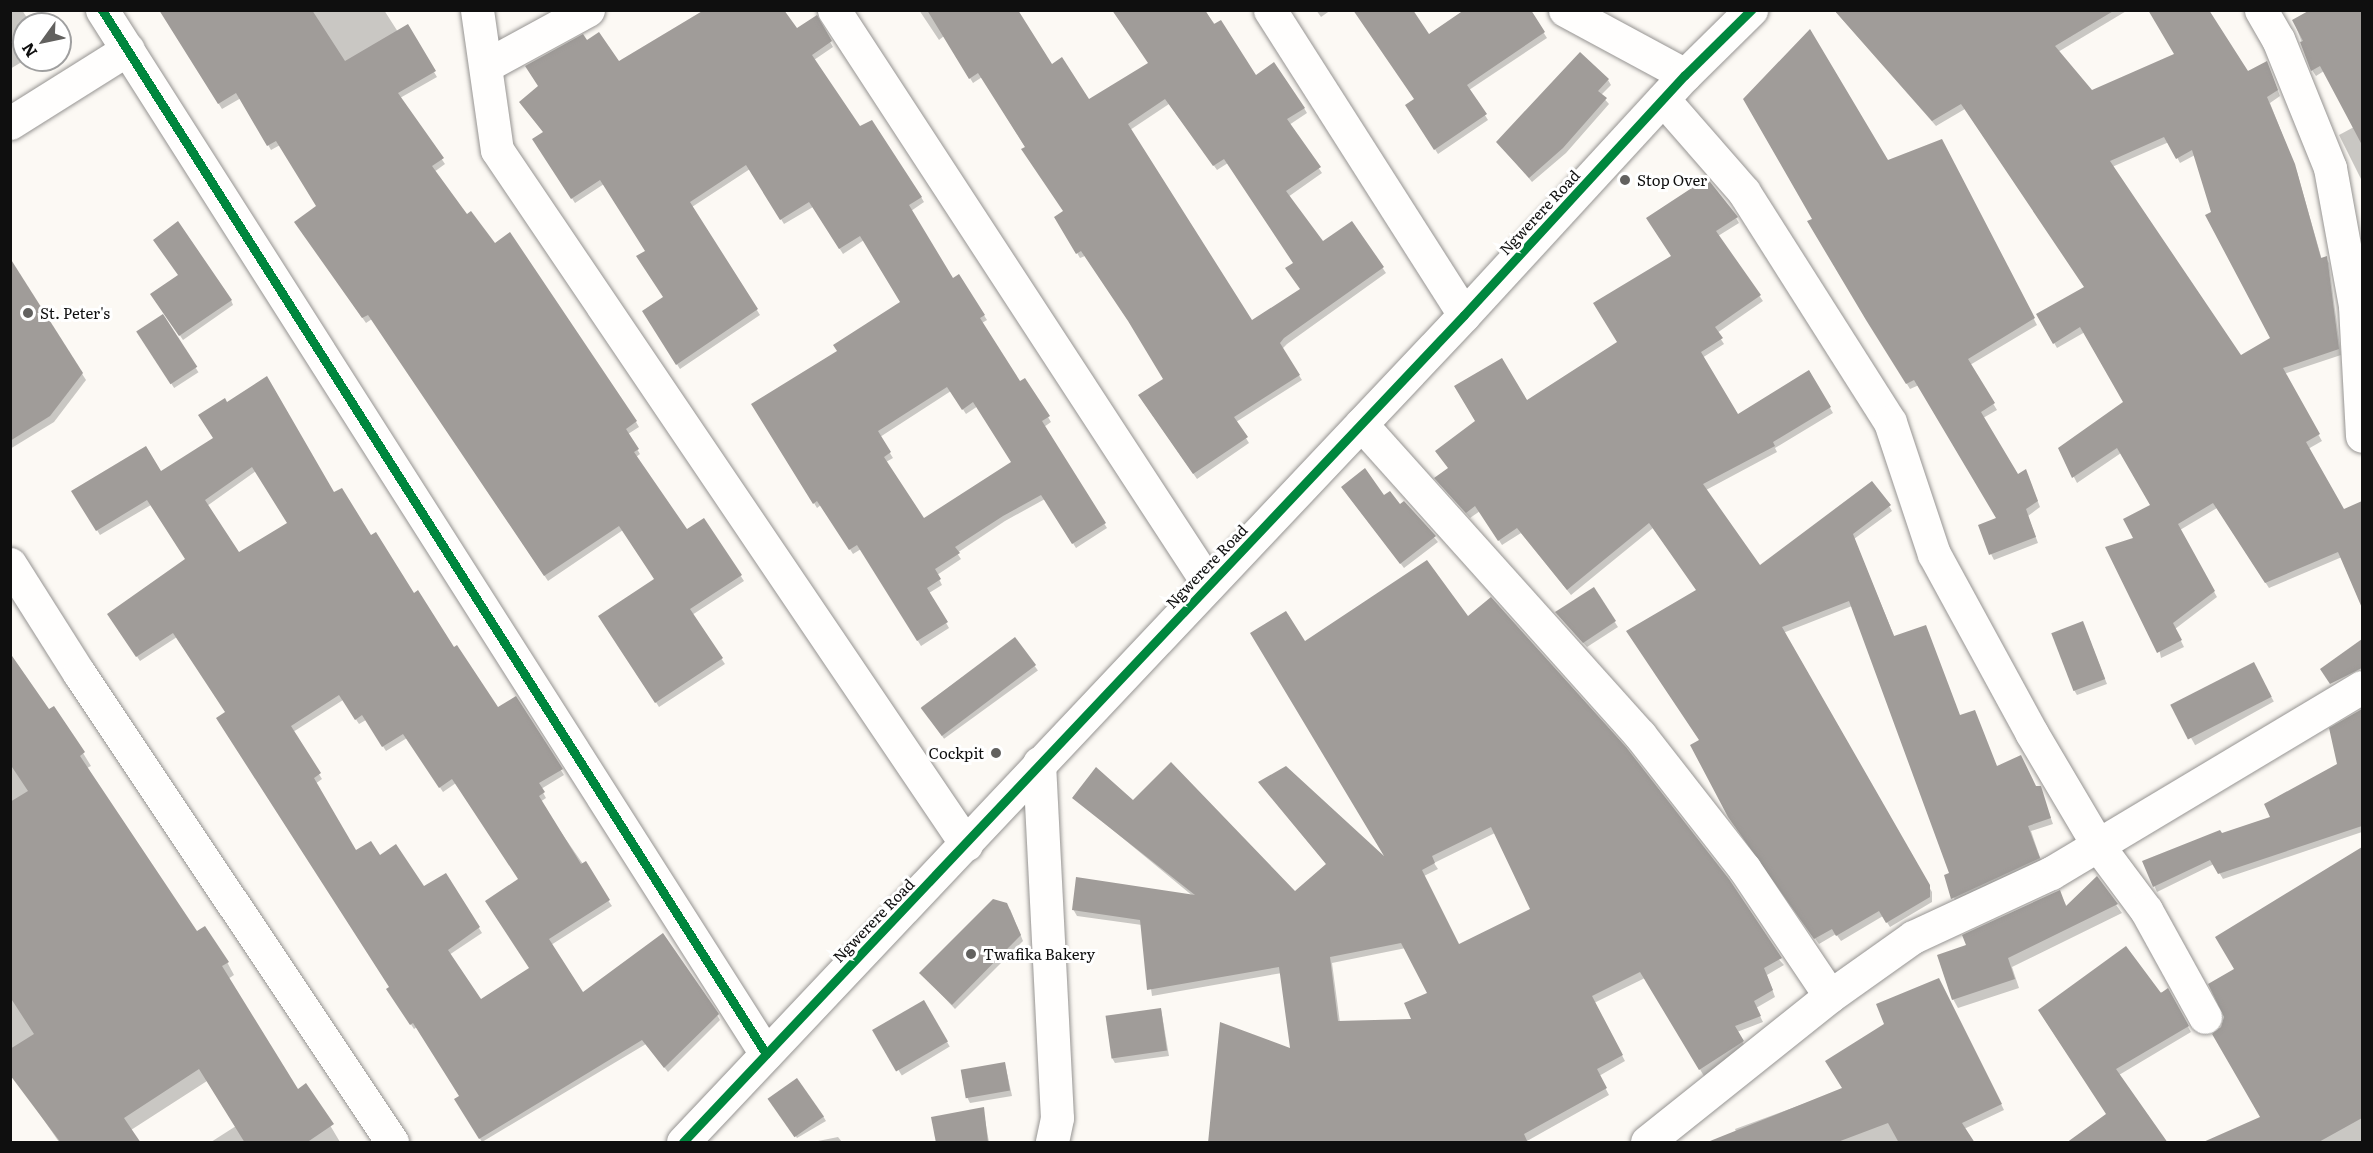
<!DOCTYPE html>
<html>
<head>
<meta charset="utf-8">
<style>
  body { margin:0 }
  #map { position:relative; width:2373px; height:1153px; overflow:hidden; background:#fcf9f4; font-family:Literata,serif }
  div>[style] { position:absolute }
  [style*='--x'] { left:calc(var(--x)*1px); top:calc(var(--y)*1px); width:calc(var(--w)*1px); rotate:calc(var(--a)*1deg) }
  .shadow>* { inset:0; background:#0003; transform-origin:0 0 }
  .building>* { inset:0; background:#a09c99; transform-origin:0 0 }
  .roads { filter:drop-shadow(0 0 2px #969492) drop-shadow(0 0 2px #969492) }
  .minor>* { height:33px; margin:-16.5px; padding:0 16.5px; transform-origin:16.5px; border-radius:16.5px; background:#fffefd }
  .cycleway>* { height:9px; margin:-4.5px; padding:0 4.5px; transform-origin:4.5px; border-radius:4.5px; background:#00873e }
  .dots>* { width:16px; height:16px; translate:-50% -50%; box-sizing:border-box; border:3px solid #fff; border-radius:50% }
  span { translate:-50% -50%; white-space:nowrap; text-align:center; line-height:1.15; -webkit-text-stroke:6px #fff; paint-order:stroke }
  .poi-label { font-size:15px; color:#0f0f0f }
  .left { translate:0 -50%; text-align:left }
  .right { translate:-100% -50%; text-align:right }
  .street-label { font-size:15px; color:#0f0f0f }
  .frame { position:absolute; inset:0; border:12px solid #0f0f0f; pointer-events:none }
  .north { position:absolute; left:12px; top:12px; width:60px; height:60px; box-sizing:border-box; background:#fff; border:2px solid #9f9f9f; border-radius:50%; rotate:237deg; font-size:16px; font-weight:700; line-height:24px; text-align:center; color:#0f0f0f }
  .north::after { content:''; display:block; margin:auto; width:21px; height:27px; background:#62615f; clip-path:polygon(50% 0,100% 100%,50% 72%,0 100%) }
</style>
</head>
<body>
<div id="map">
  <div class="shadow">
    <i style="clip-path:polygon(10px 10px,22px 10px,31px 24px,24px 24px,25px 60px,10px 69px)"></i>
    <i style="clip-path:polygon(160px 10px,384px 10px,398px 32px,407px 27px,437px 77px,400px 98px,445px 164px,434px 172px,466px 217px,636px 422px,639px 427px,628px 434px,640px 454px,636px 457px,687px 531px,704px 520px,744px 581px,692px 615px,725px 664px,659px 707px,600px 616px,656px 580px,623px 530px,548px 581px,372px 319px,366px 323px,299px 227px,318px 206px,280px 145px,271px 150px,241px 98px,222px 109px)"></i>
    <i style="clip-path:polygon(evenodd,919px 10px,1017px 10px,1051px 66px,1088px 101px,1150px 63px,1112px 10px,1204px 10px,1255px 77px,1304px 108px,1307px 113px,1289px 125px,1322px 173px,1288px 197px,1323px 243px,1352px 223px,1386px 273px,1287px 344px,1282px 349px,1302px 380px,1236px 422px,1249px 443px,1197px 479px,1142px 400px,1165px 379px,1133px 327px,1085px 256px,1080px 258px,1059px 222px,1065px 212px,982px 77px,973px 83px,944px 36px,939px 40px,919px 10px,1169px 104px,1217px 170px,1228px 163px,1295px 263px,1302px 290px,1252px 322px,1130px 130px,1169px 104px)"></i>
    <i style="clip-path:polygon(1316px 10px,1331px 10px,1321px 17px)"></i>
    <i style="clip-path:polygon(1529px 10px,1547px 38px,1469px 90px,1488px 120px,1438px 154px,1407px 106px,1415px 100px,1428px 36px)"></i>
    <i style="clip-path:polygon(evenodd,1834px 10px,2128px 10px,2058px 52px,2092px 92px,2269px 68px,2280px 96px,2270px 103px,2297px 172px,2322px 260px,2326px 258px,2329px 263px,2341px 355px,2284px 374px,2322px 441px,2308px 449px,2344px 511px,2362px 502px,2362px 604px,2342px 557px,2269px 588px,2217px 508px,2180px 530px,2217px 597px,2175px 629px,2184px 647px,2161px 658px,2136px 539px,2152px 506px,2121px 453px,2077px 483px,2059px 448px,2125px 403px,2085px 332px,2057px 348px,2038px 315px,2085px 287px,1965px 109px,1936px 126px,1834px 10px,2169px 142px,2180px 163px,2195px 155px,2213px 213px,2272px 338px,2240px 357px,2112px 167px,2169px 142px)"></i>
    <i style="clip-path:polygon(2313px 10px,2362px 10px,2362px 181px,2339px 135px,2354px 127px,2324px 71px,2316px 76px,2312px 70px,2294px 21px)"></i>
    <i style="clip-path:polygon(evenodd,816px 17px,833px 47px,814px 60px,860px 128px,921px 197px,924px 202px,911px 211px,953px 280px,959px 276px,987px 320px,982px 323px,1020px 383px,1025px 380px,1048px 417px,1051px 422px,1044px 427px,1107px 528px,1076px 548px,1045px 499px,1005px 521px,957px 553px,961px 559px,937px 575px,942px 585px,929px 593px,949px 628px,921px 646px,861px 549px,853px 554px,821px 505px,817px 508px,753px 404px,838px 352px,902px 302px,864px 240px,843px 254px,813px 207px,784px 224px,750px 169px,692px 207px,760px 315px,680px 369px,644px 312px,665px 298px,647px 251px,604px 184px,575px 203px,537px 145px,544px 133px,521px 103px,587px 42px,619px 63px,797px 31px,816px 17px,951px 391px,966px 414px,978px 406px,1013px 462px,923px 520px,886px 462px,893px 458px,880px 437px,951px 391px)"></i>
    <i style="clip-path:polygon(1608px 80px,1611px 85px,1601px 95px,1609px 104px,1566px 153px,1532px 182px,1498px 142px)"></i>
    <i style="clip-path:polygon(1945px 147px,2037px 325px,1970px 365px,1997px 410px,1983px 418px,2017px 476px,2026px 471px,2040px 507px,2028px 516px,2038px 543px,1994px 560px,1991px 554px,1998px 519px,1919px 385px,1910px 389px,1813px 228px,1887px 162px)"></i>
    <i style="clip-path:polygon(1736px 218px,1739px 223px,1718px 236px,1763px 301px,1717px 333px,1724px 344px,1702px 358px,1737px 416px,1809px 372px,1833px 413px,1775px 448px,1777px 452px,1706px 490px,1760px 567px,1889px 506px,1892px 511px,1854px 539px,1895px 638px,1997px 768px,2040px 788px,2053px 824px,2031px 831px,2042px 863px,1955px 903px,1951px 874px,1852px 606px,1783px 633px,1932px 892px,1932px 902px,1890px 927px,1883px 916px,1841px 941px,1836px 934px,1819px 944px,1733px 823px,1698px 591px,1653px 528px,1571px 595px,1521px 533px,1502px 545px,1480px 511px,1470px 518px,1439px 483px,1527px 402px,1619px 343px,1595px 304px)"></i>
    <i style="clip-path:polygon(10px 261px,86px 380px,54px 422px,10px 449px)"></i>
    <i style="clip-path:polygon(155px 299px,231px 300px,233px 305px,183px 340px)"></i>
    <i style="left:162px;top:316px;width:67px;height:29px;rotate:57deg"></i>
    <i style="clip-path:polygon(evenodd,214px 439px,334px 494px,498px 709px,515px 698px,564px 775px,541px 789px,546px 798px,540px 802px,612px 906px,551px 945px,583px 994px,717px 1015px,720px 1020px,668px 1072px,646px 1044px,482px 1142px,456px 1100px,461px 1097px,417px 1027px,414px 1029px,391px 994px,391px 988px,227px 712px,177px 637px,140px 661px,112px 619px,187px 560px,151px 505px,100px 535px,73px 491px,161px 474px,214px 439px,256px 471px,289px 524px,238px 554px,207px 506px,256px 471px,214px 439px,343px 700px,359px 724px,366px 720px,386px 751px,407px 738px,443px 792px,456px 783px,520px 880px,531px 969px,480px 1002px,449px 955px,482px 933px,446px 875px,423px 888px,379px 857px,356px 853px,315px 784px,322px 779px,293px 732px,343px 700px)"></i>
    <i style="clip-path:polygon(1346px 493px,1384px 497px,1399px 506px,1404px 503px,1438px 542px,1404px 568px)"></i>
    <i style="clip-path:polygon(1593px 589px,1618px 627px,1587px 647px,1557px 613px)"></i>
    <i style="clip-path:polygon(evenodd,1468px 618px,1784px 965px,1767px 975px,1775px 997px,1756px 1008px,1763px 1022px,1737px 1032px,1746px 1048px,1704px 1076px,1645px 978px,1594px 1003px,1625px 1061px,1599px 1076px,1609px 1095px,1527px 1141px,1292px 1050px,1282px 973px,1152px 996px,1142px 925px,1077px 916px,1073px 909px,1194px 897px,1074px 798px,1133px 802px,1295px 893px,1327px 865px,1260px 783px,1388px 861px,1304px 644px,1468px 618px,1495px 833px,1532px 910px,1459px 946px,1424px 876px,1438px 869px,1434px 863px,1495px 833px,1468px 618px,1406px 948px,1429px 994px,1413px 1021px,1340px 1023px,1332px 963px,1406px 948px)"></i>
    <i style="clip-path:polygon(2085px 628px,2107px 684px,2077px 695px,2074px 690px)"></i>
    <i style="left:1015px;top:639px;width:39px;height:116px;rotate:54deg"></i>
    <i style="clip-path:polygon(10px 664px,83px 753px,91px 766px,87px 768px,197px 933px,227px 962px,234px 975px,228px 979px,297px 1091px,306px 1085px,340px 1142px,211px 1142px,236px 1126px,207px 1081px,131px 1130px,139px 1142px,59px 1142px,10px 1071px)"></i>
    <i style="left:2253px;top:664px;width:43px;height:90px;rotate:61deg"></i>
    <i style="clip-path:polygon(2362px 715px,2362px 832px,2223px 879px,2214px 864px,2157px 892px,2144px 862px,2272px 817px,2339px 765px,2351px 717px)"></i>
    <i style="clip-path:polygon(2362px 849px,2362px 1142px,2228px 1142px,2262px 1118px,2236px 969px,2217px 938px)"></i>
    <i style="clip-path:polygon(2097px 879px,2122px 913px,2012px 967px,2019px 988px,1958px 1008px,1953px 999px,1968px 946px,2059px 891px,2067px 907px)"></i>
    <i style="clip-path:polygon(1010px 909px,1023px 941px,955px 1009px,921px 973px)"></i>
    <i style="clip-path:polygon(1942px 985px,2004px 1110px,1964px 1129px,1974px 1142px,1740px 1142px,1735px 1129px,1844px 1089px,1886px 1025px)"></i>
    <i style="clip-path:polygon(2167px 991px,2191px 1032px,2119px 1075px,2108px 1115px,2043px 1017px)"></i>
    <i style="left:923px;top:1002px;width:52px;height:56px;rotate:59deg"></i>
    <i style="clip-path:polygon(1161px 1009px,1169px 1056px,1115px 1063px,1112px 1058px)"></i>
    <i style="clip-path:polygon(1005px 1064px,1012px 1096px,970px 1103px,967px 1097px)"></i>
    <i style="clip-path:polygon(773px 1105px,823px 1116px,826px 1121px,797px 1138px)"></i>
    <i style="clip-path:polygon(983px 1109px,989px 1142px,938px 1142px)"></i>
    <i style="clip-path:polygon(838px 1137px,842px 1142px,813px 1142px)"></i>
  </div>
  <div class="building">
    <i style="clip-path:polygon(159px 10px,312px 10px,345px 61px,408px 24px,436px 71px,398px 93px,444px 158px,432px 166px,467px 214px,471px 211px,495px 243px,510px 232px,637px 421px,626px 429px,639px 449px,634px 452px,687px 529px,704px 518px,742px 575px,690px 609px,723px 658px,655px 703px,598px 616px,654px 579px,619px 526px,544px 576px,368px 315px,362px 318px,294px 222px,316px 206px,276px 141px,267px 146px,236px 93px,218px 104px)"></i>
    <i style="clip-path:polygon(evenodd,704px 10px,784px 10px,797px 28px,817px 15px,832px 41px,812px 55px,860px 126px,872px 120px,922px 197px,909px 205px,953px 278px,959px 274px,985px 315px,980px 318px,1020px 381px,1025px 378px,1050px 416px,1042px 421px,1106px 523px,1072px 544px,1041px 495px,1003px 516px,955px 547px,960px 553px,935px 569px,941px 579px,927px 588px,948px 622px,917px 641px,857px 545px,849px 550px,817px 501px,813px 504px,751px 404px,837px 351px,833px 345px,900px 302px,860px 236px,839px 249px,809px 202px,780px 220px,746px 165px,690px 202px,758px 309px,676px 365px,642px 311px,663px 297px,636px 256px,645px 251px,600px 180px,571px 199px,532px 139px,543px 132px,519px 102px,538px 86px,525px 66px,583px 34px,587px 40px,599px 32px,619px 61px,704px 10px,947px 387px,962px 410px,973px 402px,1011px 462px,924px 518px,884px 457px,891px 452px,878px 431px,947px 387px)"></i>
    <i style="clip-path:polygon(evenodd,927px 10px,1018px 10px,1052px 64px,1062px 57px,1089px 99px,1148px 63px,1112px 10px,1205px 10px,1214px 24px,1221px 20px,1256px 75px,1274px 62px,1305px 108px,1287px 119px,1321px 167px,1286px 191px,1323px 241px,1352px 221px,1384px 267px,1284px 338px,1280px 343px,1300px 375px,1234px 417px,1248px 437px,1193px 474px,1138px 395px,1163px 379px,1128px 321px,1081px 251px,1076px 254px,1054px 217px,1063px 211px,1021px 149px,1025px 147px,978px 73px,969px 79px,927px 10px,1165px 99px,1213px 166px,1224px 159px,1293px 263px,1285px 268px,1300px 289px,1252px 320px,1128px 124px,1165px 99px)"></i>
    <i style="clip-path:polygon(1353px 10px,1413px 10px,1429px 34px,1464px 10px,1531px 10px,1545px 32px,1467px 85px,1487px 114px,1434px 150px,1405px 105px,1414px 99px)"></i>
    <i style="clip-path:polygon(evenodd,1834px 10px,2115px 10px,2055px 46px,2092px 90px,2174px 54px,2148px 10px,2209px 10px,2248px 71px,2267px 61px,2278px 90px,2267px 97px,2295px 164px,2321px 258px,2327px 256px,2339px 349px,2283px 368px,2320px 434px,2306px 442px,2344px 509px,2362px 501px,2362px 608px,2338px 552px,2265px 583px,2213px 503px,2178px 524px,2215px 591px,2173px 623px,2182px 640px,2157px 653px,2105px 547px,2133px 538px,2123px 519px,2150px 505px,2117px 448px,2072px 478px,2058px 448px,2123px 402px,2080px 327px,2053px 344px,2036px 314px,2084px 287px,1961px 104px,1932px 121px,1834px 10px,2164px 137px,2176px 159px,2192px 150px,2211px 212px,2205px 215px,2270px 338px,2241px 355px,2110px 161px,2164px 137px)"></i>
    <i style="clip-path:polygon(2310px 10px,2362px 10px,2362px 145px,2320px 66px,2311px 71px,2300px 42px,2303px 41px,2292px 20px)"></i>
    <i style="clip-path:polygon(1810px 29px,1888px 160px,1942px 139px,2035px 318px,1968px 359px,1995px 403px,1981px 412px,2018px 474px,2026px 469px,2038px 501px,2026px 509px,2036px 537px,1989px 555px,1978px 525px,1996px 518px,1914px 380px,1906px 384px,1866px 320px,1807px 221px,1812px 219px,1743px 99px)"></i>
    <i style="clip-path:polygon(1580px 52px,1609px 79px,1598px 91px,1607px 98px,1563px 148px,1529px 178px,1496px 142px)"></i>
    <i style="clip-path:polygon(1707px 178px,1738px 217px,1716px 231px,1761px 295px,1715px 327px,1723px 338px,1701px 352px,1738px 414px,1809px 370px,1831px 407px,1773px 442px,1775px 446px,1703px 484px,1760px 565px,1872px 481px,1891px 505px,1853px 534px,1894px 636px,1926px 625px,1960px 715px,1975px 710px,1997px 766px,2021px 755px,2036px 786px,2041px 786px,2051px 818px,2028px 826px,2040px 858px,1951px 899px,1944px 875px,1949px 873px,1849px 601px,1782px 627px,1930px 885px,1930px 897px,1886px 923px,1879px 911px,1836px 936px,1832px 929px,1814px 939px,1728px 817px,1690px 745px,1699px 740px,1626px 631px,1696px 590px,1649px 523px,1567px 590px,1517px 528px,1498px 541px,1475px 506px,1466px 513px,1434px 478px,1448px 468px,1435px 451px,1475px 421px,1454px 386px,1502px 358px,1527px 400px,1617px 342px,1593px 303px,1671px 256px,1646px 218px)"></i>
    <i style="clip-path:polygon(178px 221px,232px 300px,179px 336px,150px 294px,178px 275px,153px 240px)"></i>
    <i style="clip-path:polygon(10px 258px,83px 373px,50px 416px,10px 441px)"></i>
    <i style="left:163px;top:314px;width:63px;height:32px;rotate:57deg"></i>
    <i style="clip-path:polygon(evenodd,267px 376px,334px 492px,342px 488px,371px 535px,376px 532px,414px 593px,418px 590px,454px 647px,457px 645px,498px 707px,516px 696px,563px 769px,539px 783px,545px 792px,539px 796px,581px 864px,586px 861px,610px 900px,549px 939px,583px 992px,663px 933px,719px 1014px,664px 1068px,642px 1040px,479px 1139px,454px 1099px,459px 1096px,413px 1023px,410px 1025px,386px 989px,389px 987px,216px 718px,225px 712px,173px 633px,136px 657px,107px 614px,185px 559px,147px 500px,96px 531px,71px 491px,146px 446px,161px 471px,213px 438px,198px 415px,225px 398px,227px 402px,267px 376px,252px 467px,287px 523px,239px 552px,205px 500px,252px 467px,267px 376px,339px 695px,355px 720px,362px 715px,382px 747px,403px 734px,439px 788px,452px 779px,518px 879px,485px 901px,529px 968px,481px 999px,448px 950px,480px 927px,446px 873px,424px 886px,396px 844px,380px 855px,371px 841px,356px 850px,314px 778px,321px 773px,291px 726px,339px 695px)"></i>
    <i style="clip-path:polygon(1365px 468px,1384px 495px,1390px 491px,1400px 504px,1404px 501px,1436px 536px,1400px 564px,1341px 487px)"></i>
    <i style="clip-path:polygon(evenodd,1427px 560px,1468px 616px,1491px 597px,1626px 747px,1729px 879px,1782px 958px,1764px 968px,1773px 990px,1754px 1001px,1761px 1016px,1735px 1026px,1744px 1041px,1699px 1070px,1640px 972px,1592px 996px,1623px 1055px,1597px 1069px,1607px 1088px,1524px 1134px,1528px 1143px,1208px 1143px,1220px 1022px,1290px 1048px,1279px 967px,1147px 990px,1140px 920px,1072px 910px,1076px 877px,1195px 895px,1072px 798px,1096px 767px,1133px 800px,1171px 762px,1295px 891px,1326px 864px,1258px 782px,1286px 766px,1384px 856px,1250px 633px,1286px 611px,1305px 641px,1427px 560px,1491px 827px,1530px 909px,1459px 944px,1422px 870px,1435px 863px,1432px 856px,1491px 827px,1427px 560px,1401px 943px,1427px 993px,1404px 1003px,1411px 1019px,1338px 1021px,1330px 957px,1401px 943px)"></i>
    <i style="clip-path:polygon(1594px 587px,1616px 621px,1583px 643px,1555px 612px)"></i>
    <i style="left:2083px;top:621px;width:62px;height:34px;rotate:69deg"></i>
    <i style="left:1015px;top:637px;width:35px;height:118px;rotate:53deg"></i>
    <i style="clip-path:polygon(2362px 639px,2362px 668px,2330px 684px,2320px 669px)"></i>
    <i style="clip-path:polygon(10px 653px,49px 709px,54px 706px,85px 752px,80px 756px,197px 931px,205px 926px,229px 962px,222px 966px,298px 1089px,306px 1083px,334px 1124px,306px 1143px,245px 1143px,199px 1069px,124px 1118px,141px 1143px,61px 1143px,10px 1075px,10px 1049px,34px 1034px,10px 997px,10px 802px,28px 791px,10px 764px)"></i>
    <i style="left:2254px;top:662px;width:39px;height:94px;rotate:63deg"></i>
    <i style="clip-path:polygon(2362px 709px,2362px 826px,2218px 874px,2210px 860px,2153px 887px,2142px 861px,2220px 830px,2222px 833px,2270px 817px,2264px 804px,2337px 764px,2329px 728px)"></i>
    <i style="clip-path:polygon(2362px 847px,2362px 1118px,2317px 1143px,2201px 1143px,2260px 1117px,2212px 1034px,2221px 1027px,2224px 1017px,2208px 984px,2234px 969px,2215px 937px)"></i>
    <i style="clip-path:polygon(2097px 876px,2118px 904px,2008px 958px,2015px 979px,1952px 1000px,1937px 955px,1966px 945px,1962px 935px,2060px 890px,2066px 906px)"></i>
    <i style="clip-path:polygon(993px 899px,1007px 903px,1021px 935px,952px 1005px,919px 973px)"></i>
    <i style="clip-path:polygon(2126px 946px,2161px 993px,2168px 988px,2189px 1026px,2116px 1069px,2168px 1143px,2066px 1143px,2106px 1114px,2038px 1010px)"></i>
    <i style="clip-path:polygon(1939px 978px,2002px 1104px,1962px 1123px,1975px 1143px,1899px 1143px,1888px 1123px,1835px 1143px,1705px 1143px,1842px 1088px,1825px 1061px,1884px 1024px,1876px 1004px)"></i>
    <i style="left:924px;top:1000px;width:48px;height:60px;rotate:60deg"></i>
    <i style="left:1161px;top:1008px;width:43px;height:56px;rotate:82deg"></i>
    <i style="left:1005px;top:1062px;width:29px;height:45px;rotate:80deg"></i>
    <i style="left:797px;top:1078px;width:47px;height:36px;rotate:55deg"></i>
    <i style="clip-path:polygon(984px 1107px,988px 1143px,936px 1143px,931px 1117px)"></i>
  </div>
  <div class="roads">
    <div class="minor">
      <i style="--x:102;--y:10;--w:1237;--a:57.54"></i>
      <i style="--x:477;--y:10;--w:141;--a:81.9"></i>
      <i style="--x:497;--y:150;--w:838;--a:55.95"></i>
      <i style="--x:834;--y:10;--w:686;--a:56.89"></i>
      <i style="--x:1270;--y:10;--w:361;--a:57.5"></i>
      <i style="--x:1565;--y:10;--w:136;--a:28.4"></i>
      <i style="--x:2261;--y:10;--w:34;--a:60"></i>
      <i style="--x:2278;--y:39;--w:139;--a:68"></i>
      <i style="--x:2330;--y:168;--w:140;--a:79.7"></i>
      <i style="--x:2355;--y:306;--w:130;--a:86.9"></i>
      <i style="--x:487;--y:65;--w:115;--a:-28.6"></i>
      <i style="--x:1663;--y:99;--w:123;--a:48.9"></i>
      <i style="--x:1744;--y:192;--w:272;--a:57.6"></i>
      <i style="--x:1890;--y:422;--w:139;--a:71.6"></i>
      <i style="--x:1934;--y:554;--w:203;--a:61.4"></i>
      <i style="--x:2031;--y:732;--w:134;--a:59.4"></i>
      <i style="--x:2099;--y:847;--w:79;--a:53.3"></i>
      <i style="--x:2146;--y:910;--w:122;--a:61.1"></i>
      <i style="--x:10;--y:123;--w:139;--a:-32.1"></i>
      <i style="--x:1361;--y:424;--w:418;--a:48.1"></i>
      <i style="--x:1640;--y:735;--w:169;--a:52"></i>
      <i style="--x:1744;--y:868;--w:154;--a:56.1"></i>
      <i style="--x:10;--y:564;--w:129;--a:57.7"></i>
      <i style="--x:79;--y:673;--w:564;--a:56.28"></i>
      <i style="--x:1039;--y:763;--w:355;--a:87.1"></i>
      <i style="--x:1057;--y:1118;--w:25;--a:102"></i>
      <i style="--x:683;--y:1142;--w:1137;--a:-46.64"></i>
      <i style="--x:1464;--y:315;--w:326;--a:-47.4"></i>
      <i style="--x:1685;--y:75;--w:93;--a:-44.6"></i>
      <i style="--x:1647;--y:1142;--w:234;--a:-38.6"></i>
      <i style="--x:1830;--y:996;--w:102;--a:-35.4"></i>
      <i style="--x:1913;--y:937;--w:152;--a:-24.9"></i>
      <i style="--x:2051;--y:873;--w:362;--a:-30.9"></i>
    </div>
  </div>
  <div class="cycleway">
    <i style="--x:102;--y:10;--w:1237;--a:57.54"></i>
    <i style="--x:683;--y:1142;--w:1137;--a:-46.64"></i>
    <i style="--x:1464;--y:315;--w:326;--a:-47.4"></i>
    <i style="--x:1685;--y:75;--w:93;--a:-44.6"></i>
  </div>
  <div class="dots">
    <i style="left:1625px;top:180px;background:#62615f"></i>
    <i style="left:28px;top:313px;background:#62615f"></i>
    <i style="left:996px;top:753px;background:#62615f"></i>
    <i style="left:971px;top:954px;background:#62615f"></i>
  </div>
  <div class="poi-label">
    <span class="left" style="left:1637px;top:180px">Stop Over</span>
    <span class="left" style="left:40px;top:313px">St. Peter's</span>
    <span class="right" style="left:984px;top:753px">Cockpit</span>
    <span class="left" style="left:983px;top:954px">Twafika Bakery</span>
  </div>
  <div class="street-label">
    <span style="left:1539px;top:212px;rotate:-47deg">Ngwerere Road</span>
    <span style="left:1206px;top:566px;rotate:-46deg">Ngwerere Road</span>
    <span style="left:873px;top:920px;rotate:-46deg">Ngwerere Road</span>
  </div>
  <div class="frame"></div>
  <div class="north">N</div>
</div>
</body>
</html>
